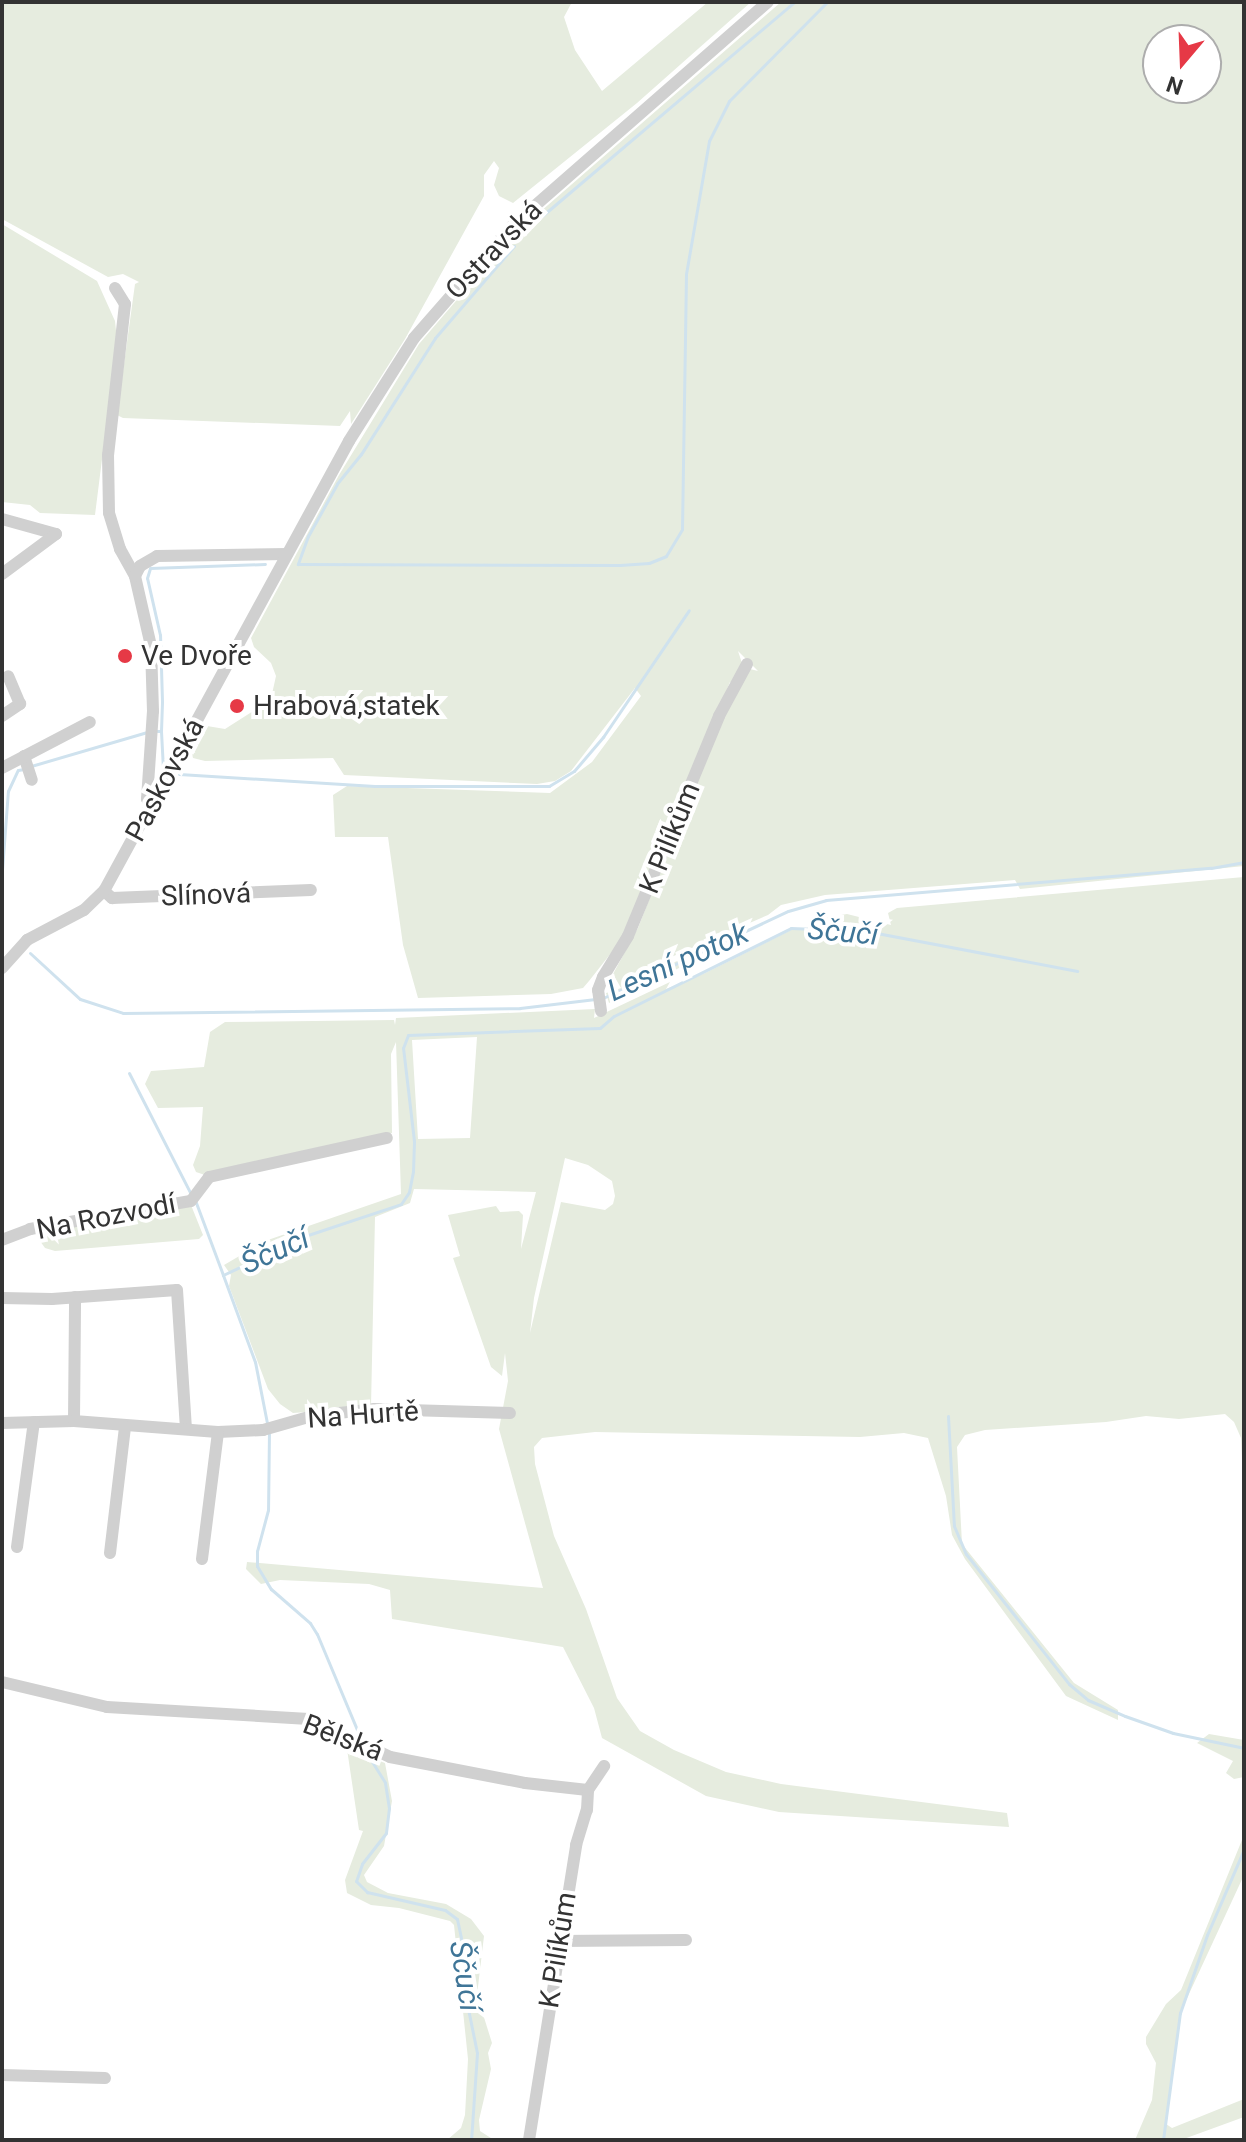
<!DOCTYPE html>
<html>
<head>
<meta charset="utf-8">
<style>
  body { margin:0 }
  #map { position:relative; width:1246px; height:2142px; overflow:hidden; background:#fff; font-family:Roboto,sans-serif }
  div>[style] { position:absolute }
  [style*='--x'] { left:calc(var(--x)*1px); top:calc(var(--y)*1px); width:calc(var(--w)*1px); rotate:calc(var(--a)*1deg) }
  .green>* { inset:0; background:#e6ecdf }
  .stream>* { height:3px; margin:-1.5px; padding:0 1.5px; transform-origin:1.5px; border-radius:1.5px; background:#cfe2ee }
  .minor>* { height:12px; margin:-6px; padding:0 6px; transform-origin:6px; border-radius:6px; background:#d0d0d0 }
  .dots>* { width:22px; height:22px; translate:-50% -50%; box-sizing:border-box; border:4px solid #fff; border-radius:50% }
  span { translate:-50% -50%; white-space:nowrap; text-align:center; line-height:1.15; -webkit-text-stroke:8px #fff; paint-order:stroke }
  .street-label { font-size:28px; color:#333 }
  .poi-label { font-size:28px; color:#333 }
  .left { translate:0 -50%; text-align:left }
  .water-label { font-size:30px; color:#3f7597; font-style:italic }
  .frame { position:absolute; inset:0; border:4px solid #333; pointer-events:none }
  .north { position:absolute; left:1142px; top:24px; width:80px; height:80px; box-sizing:border-box; background:#fff; border:2px solid #adadad; border-radius:50%; rotate:199deg; font-size:22px; font-weight:700; line-height:32px; text-align:center; color:#333 }
  .north::after { content:''; display:block; margin:auto; width:28px; height:36px; background:#e63946; clip-path:polygon(50% 0,100% 100%,50% 72%,0 100%) }
</style>
</head>
<body>
<div id="map">
  <div class="green">
    <i style="clip-path:polygon(2px 2px,572px 2px,564px 17px,575px 50px,602px 91px,708px 2px,751px 2px,637px 103px,513px 203px,499px 196px,494px 185px,499px 168px,494px 161px,484px 175px,484px 196px,405px 339px,351px 424px,350px 411px,340px 426px,123px 418px,117px 415px,135px 284px,139px 282px,123px 274px,108px 277px,2px 219px)"></i>
    <i style="clip-path:polygon(evenodd,781px 2px,1244px 2px,1244px 866px,1020px 889px,1015px 880px,825px 895px,781px 905px,768px 915px,623px 978px,626px 982px,692px 955px,695px 960px,609px 1003px,606px 993px,621px 988px,613px 974px,638px 928px,720px 719px,750px 669px,758px 671px,738px 651px,742px 663px,733px 682px,730px 682px,626px 934px,589px 981px,583px 988px,551px 994px,418px 998px,403px 945px,388px 837px,335px 837px,333px 795px,347px 786px,550px 793px,592px 762px,641px 696px,635px 688px,571px 771px,555px 781px,537px 784px,344px 775px,333px 758px,205px 761px,193px 758px,192px 754px,207px 726px,225px 729px,266px 703px,272px 694px,276px 676px,271px 663px,254px 647px,251px 638px,339px 475px,419px 344px,509px 239px,781px 2px,1158px 40px,1206px 40px,1206px 88px,1158px 88px,1158px 40px)"></i>
    <i style="clip-path:polygon(2px 224px,97px 281px,115px 321px,117px 340px,95px 515px,40px 513px,30px 505px,2px 502px)"></i>
    <i style="clip-path:polygon(evenodd,1244px 877px,1244px 1503px,1241px 1438px,1234px 1422px,1225px 1414px,1179px 1419px,1146px 1416px,1106px 1422px,985px 1430px,965px 1435px,957px 1447px,962px 1544px,1074px 1683px,1118px 1710px,1118px 1720px,1066px 1696px,965px 1559px,952px 1535px,946px 1496px,928px 1438px,904px 1433px,860px 1437px,595px 1432px,542px 1438px,534px 1447px,535px 1464px,554px 1536px,586px 1609px,617px 1698px,640px 1731px,674px 1750px,726px 1772px,781px 1784px,1007px 1813px,1009px 1827px,779px 1812px,706px 1796px,602px 1738px,594px 1708px,563px 1647px,392px 1619px,390px 1590px,369px 1584px,280px 1580px,261px 1584px,246px 1569px,247px 1562px,543px 1588px,499px 1429px,508px 1381px,505px 1353px,502px 1376px,491px 1367px,453px 1258px,460px 1256px,448px 1215px,496px 1206px,500px 1212px,519px 1211px,523px 1215px,521px 1249px,536px 1192px,414px 1189px,410px 1203px,375px 1217px,371px 1407px,293px 1413px,280px 1404px,268px 1389px,229px 1286px,231px 1275px,224px 1265px,265px 1241px,401px 1194px,396px 1042px,391px 1054px,392px 1133px,205px 1175px,196px 1172px,193px 1165px,200px 1146px,203px 1107px,158px 1108px,145px 1084px,151px 1071px,204px 1067px,210px 1032px,225px 1022px,394px 1020px,395px 1025px,396px 1018px,595px 1009px,594px 1018px,670px 982px,666px 989px,703px 974px,791px 930px,807px 928px,818px 919px,847px 914px,891px 925px,888px 913px,897px 908px,1244px 877px,477px 1037px,470px 1138px,418px 1139px,412px 1040px,477px 1037px,1244px 877px,565px 1158px,588px 1165px,612px 1181px,615px 1196px,613px 1204px,605px 1210px,561px 1202px,530px 1333px,534px 1298px,565px 1158px)"></i>
    <i style="clip-path:polygon(191px 1205px,203px 1235px,199px 1239px,55px 1251px,45px 1248px,40px 1241px,42px 1229px)"></i>
    <i style="clip-path:polygon(1209px 1734px,1244px 1740px,1244px 1777px,1234px 1779px,1226px 1773px,1233px 1761px,1197px 1743px)"></i>
    <i style="clip-path:polygon(347px 1749px,385px 1763px,392px 1801px,384px 1846px,364px 1875px,367px 1882px,388px 1893px,446px 1904px,471px 1919px,484px 1936px,477px 1995px,492px 2043px,488px 2053px,491px 2069px,479px 2120px,480px 2131px,494px 2140px,447px 2140px,461px 2128px,465px 2115px,468px 2059px,454px 1925px,450px 1921px,399px 1908px,371px 1905px,347px 1893px,345px 1880px,363px 1831px,359px 1830px)"></i>
    <i style="clip-path:polygon(1244px 1835px,1244px 1875px,1182px 2009px,1166px 2124px,1172px 2128px,1244px 2099px,1244px 2117px,1181px 2140px,1135px 2140px,1152px 2100px,1156px 2063px,1146px 2044px,1146px 2037px,1166px 2004px,1181px 1990px)"></i>
  </div>
  <div class="stream">
    <i style="--x:542;--y:216;--w:331;--a:-40.3"></i>
    <i style="--x:514;--y:246;--w:121;--a:130.7"></i>
    <i style="--x:435;--y:338;--w:138;--a:122.5"></i>
    <i style="--x:361;--y:454;--w:38;--a:129"></i>
    <i style="--x:337;--y:484;--w:60;--a:119.1"></i>
    <i style="--x:308;--y:536;--w:30;--a:110"></i>
    <i style="--x:298;--y:564;--w:322;--a:0.2"></i>
    <i style="--x:620;--y:565;--w:29;--a:-4"></i>
    <i style="--x:649;--y:563;--w:18;--a:-22"></i>
    <i style="--x:666;--y:556;--w:31;--a:-59"></i>
    <i style="--x:682;--y:529;--w:255;--a:-89.1"></i>
    <i style="--x:686;--y:274;--w:135;--a:-80.2"></i>
    <i style="--x:709;--y:141;--w:45;--a:-63.4"></i>
    <i style="--x:729;--y:101;--w:139;--a:-45.3"></i>
    <i style="--x:154;--y:731;--w:7;--a:0"></i>
    <i style="--x:161;--y:731;--w:30;--a:-88"></i>
    <i style="--x:162;--y:701;--w:66;--a:-91.7"></i>
    <i style="--x:160;--y:635;--w:58;--a:-102.8"></i>
    <i style="--x:147;--y:578;--w:10;--a:-73"></i>
    <i style="--x:150;--y:568;--w:115;--a:-2"></i>
    <i style="--x:161;--y:731;--w:35;--a:87"></i>
    <i style="--x:31;--y:766;--w:121;--a:-16.3"></i>
    <i style="--x:179;--y:774;--w:196;--a:3.5"></i>
    <i style="--x:375;--y:786;--w:174;--a:0"></i>
    <i style="--x:549;--y:786;--w:29;--a:-31"></i>
    <i style="--x:574;--y:771;--w:45;--a:-49.5"></i>
    <i style="--x:603;--y:737;--w:153;--a:-55.9"></i>
    <i style="--x:2;--y:870;--w:79;--a:-85.7"></i>
    <i style="--x:8;--y:791;--w:23;--a:-65"></i>
    <i style="--x:18;--y:770;--w:6;--a:-9"></i>
    <i style="--x:30;--y:953;--w:68;--a:42.6"></i>
    <i style="--x:80;--y:999;--w:45;--a:18"></i>
    <i style="--x:123;--y:1013;--w:397;--a:-0.7"></i>
    <i style="--x:520;--y:1008;--w:76;--a:-6.8"></i>
    <i style="--x:603;--y:998;--w:204;--a:-25.2"></i>
    <i style="--x:788;--y:911;--w:40;--a:-16"></i>
    <i style="--x:826;--y:900;--w:386;--a:-4.8"></i>
    <i style="--x:1211;--y:868;--w:34;--a:-10"></i>
    <i style="--x:129;--y:1073;--w:136;--a:62.9"></i>
    <i style="--x:195;--y:1200;--w:80;--a:69.5"></i>
    <i style="--x:948;--y:1416;--w:110;--a:86.9"></i>
    <i style="--x:954;--y:1526;--w:30;--a:67"></i>
    <i style="--x:966;--y:1554;--w:166;--a:51.6"></i>
    <i style="--x:1069;--y:1684;--w:25;--a:40"></i>
    <i style="--x:1088;--y:1700;--w:40;--a:23.4"></i>
    <i style="--x:1125;--y:1716;--w:51;--a:19.5"></i>
    <i style="--x:1173;--y:1733;--w:73;--a:11.9"></i>
    <i style="--x:267;--y:1423;--w:62;--a:-101.1"></i>
    <i style="--x:255;--y:1362;--w:93;--a:-110.2"></i>
    <i style="--x:223;--y:1275;--w:91;--a:-25.4"></i>
    <i style="--x:305;--y:1236;--w:101;--a:-18.4"></i>
    <i style="--x:401;--y:1204;--w:14;--a:-56"></i>
    <i style="--x:409;--y:1192;--w:21;--a:-79"></i>
    <i style="--x:413;--y:1171;--w:30;--a:-88"></i>
    <i style="--x:414;--y:1141;--w:94;--a:-96.7"></i>
    <i style="--x:403;--y:1048;--w:14;--a:-69"></i>
    <i style="--x:408;--y:1035;--w:192;--a:-2.1"></i>
    <i style="--x:600;--y:1028;--w:18;--a:-41"></i>
    <i style="--x:614;--y:1016;--w:198;--a:-26.4"></i>
    <i style="--x:791;--y:928;--w:75;--a:2.3"></i>
    <i style="--x:866;--y:931;--w:215;--a:10.7"></i>
    <i style="--x:269;--y:1431;--w:79;--a:90.7"></i>
    <i style="--x:268;--y:1510;--w:42;--a:105"></i>
    <i style="--x:257;--y:1551;--w:15;--a:90"></i>
    <i style="--x:257;--y:1566;--w:27;--a:59"></i>
    <i style="--x:271;--y:1589;--w:52;--a:41.1"></i>
    <i style="--x:310;--y:1623;--w:13;--a:58"></i>
    <i style="--x:317;--y:1634;--w:112;--a:67.3"></i>
    <i style="--x:366;--y:1752;--w:36;--a:58"></i>
    <i style="--x:385;--y:1783;--w:25;--a:81"></i>
    <i style="--x:389;--y:1808;--w:25;--a:97"></i>
    <i style="--x:386;--y:1833;--w:39;--a:128"></i>
    <i style="--x:362;--y:1864;--w:18;--a:109"></i>
    <i style="--x:356;--y:1881;--w:16;--a:45"></i>
    <i style="--x:367;--y:1892;--w:80;--a:13"></i>
    <i style="--x:445;--y:1910;--w:15;--a:37"></i>
    <i style="--x:457;--y:1919;--w:30;--a:78"></i>
    <i style="--x:463;--y:1948;--w:41;--a:88.6"></i>
    <i style="--x:464;--y:1989;--w:65;--a:78.5"></i>
    <i style="--x:477;--y:2053;--w:87;--a:93.9"></i>
    <i style="--x:1163;--y:2140;--w:128;--a:-82.4"></i>
    <i style="--x:1180;--y:2013;--w:83;--a:-70.9"></i>
    <i style="--x:1207;--y:1935;--w:94;--a:-66.7"></i>
  </div>
  <div class="minor">
    <i style="--x:115;--y:288;--w:19;--a:58"></i>
    <i style="--x:125;--y:304;--w:152;--a:96.4"></i>
    <i style="--x:108;--y:455;--w:58;--a:89"></i>
    <i style="--x:109;--y:513;--w:38;--a:73"></i>
    <i style="--x:120;--y:549;--w:31;--a:61"></i>
    <i style="--x:2;--y:519;--w:56;--a:15.5"></i>
    <i style="--x:56;--y:534;--w:67;--a:143.5"></i>
    <i style="--x:2;--y:716;--w:22;--a:-34"></i>
    <i style="--x:20;--y:704;--w:30;--a:-113"></i>
    <i style="--x:24;--y:756;--w:25;--a:72"></i>
    <i style="--x:2;--y:768;--w:99;--a:-27.6"></i>
    <i style="--x:152;--y:804;--w:7;--a:-135"></i>
    <i style="--x:147;--y:799;--w:88;--a:-86.1"></i>
    <i style="--x:153;--y:711;--w:65;--a:-91.8"></i>
    <i style="--x:151;--y:646;--w:72;--a:-102.9"></i>
    <i style="--x:135;--y:576;--w:11;--a:-63"></i>
    <i style="--x:140;--y:566;--w:20;--a:-30"></i>
    <i style="--x:157;--y:556;--w:130;--a:-0.9"></i>
    <i style="--x:104;--y:891;--w:11;--a:41"></i>
    <i style="--x:112;--y:898;--w:199;--a:-2.3"></i>
    <i style="--x:2;--y:968;--w:38;--a:-48"></i>
    <i style="--x:27;--y:940;--w:64;--a:-27.8"></i>
    <i style="--x:84;--y:910;--w:28;--a:-44"></i>
    <i style="--x:104;--y:891;--w:512;--a:-61.43"></i>
    <i style="--x:349;--y:441;--w:122;--a:-57.7"></i>
    <i style="--x:414;--y:338;--w:150;--a:-48.8"></i>
    <i style="--x:513;--y:225;--w:339;--a:-41.2"></i>
    <i style="--x:601;--y:1011;--w:21;--a:-98"></i>
    <i style="--x:598;--y:990;--w:14;--a:-69"></i>
    <i style="--x:603;--y:977;--w:48;--a:-58.6"></i>
    <i style="--x:628;--y:936;--w:238;--a:-67.5"></i>
    <i style="--x:719;--y:716;--w:59;--a:-61.7"></i>
    <i style="--x:2;--y:1240;--w:30;--a:-21"></i>
    <i style="--x:30;--y:1229;--w:163;--a:-9.9"></i>
    <i style="--x:191;--y:1201;--w:30;--a:-53"></i>
    <i style="--x:209;--y:1177;--w:182;--a:-12.4"></i>
    <i style="--x:2;--y:1298;--w:50;--a:1.1"></i>
    <i style="--x:52;--y:1299;--w:125;--a:-4.1"></i>
    <i style="--x:177;--y:1290;--w:139;--a:86.3"></i>
    <i style="--x:74;--y:1421;--w:124;--a:-89.5"></i>
    <i style="--x:2;--y:1423;--w:72;--a:-1.6"></i>
    <i style="--x:74;--y:1421;--w:144;--a:4.4"></i>
    <i style="--x:218;--y:1432;--w:45;--a:-2.5"></i>
    <i style="--x:263;--y:1430;--w:51;--a:-15.9"></i>
    <i style="--x:312;--y:1416;--w:62;--a:-6.4"></i>
    <i style="--x:374;--y:1409;--w:136;--a:1.7"></i>
    <i style="--x:17;--y:1547;--w:126;--a:-82.3"></i>
    <i style="--x:110;--y:1553;--w:127;--a:-83.2"></i>
    <i style="--x:202;--y:1559;--w:128;--a:-82.8"></i>
    <i style="--x:2;--y:1682;--w:108;--a:13.4"></i>
    <i style="--x:107;--y:1707;--w:202;--a:3.4"></i>
    <i style="--x:309;--y:1719;--w:89;--a:25.1"></i>
    <i style="--x:390;--y:1757;--w:137;--a:10.9"></i>
    <i style="--x:525;--y:1783;--w:63;--a:6.3"></i>
    <i style="--x:558;--y:1941;--w:128;--a:-0.4"></i>
    <i style="--x:2;--y:2075;--w:103;--a:1.7"></i>
    <i style="--x:529;--y:2140;--w:299;--a:-80.9"></i>
    <i style="--x:576;--y:1845;--w:37;--a:-73"></i>
    <i style="--x:587;--y:1810;--w:20;--a:-87"></i>
    <i style="--x:588;--y:1790;--w:29;--a:-56"></i>
  </div>
  <div class="dots">
    <i style="left:125px;top:656px;background:#e63946"></i>
    <i style="left:237px;top:706px;background:#e63946"></i>
  </div>
  <div class="street-label">
    <span style="left:494px;top:250px;rotate:-46deg">Ostravská</span>
    <span style="left:165px;top:780px;rotate:-62deg">Paskovská</span>
    <span style="left:670px;top:838px;rotate:-68deg">K Pilíkům</span>
    <span style="left:206px;top:895px;rotate:-2deg">Slínová</span>
    <span style="left:106px;top:1217px;rotate:-11deg">Na Rozvodí</span>
    <span style="left:363px;top:1415px;rotate:-4deg">Na Hurtě</span>
    <span style="left:343px;top:1738px;rotate:21deg">Bělská</span>
    <span style="left:558px;top:1950px;rotate:-81deg">K Pilíkům</span>
  </div>
  <div class="poi-label">
    <span class="left" style="left:141px;top:656px">Ve Dvoře</span>
    <span class="left" style="left:253px;top:706px">Hrabová,statek</span>
  </div>
  <div class="water-label">
    <span style="left:843px;top:932px;rotate:5deg">Ščučí</span>
    <span style="left:678px;top:962px;rotate:-24deg">Lesní potok</span>
    <span style="left:275px;top:1251px;rotate:-24deg">Ščučí</span>
    <span style="left:465px;top:1976px;rotate:81deg">Ščučí</span>
  </div>
  <div class="frame"></div>
  <div class="north">N</div>
</div>
</body>
</html>
